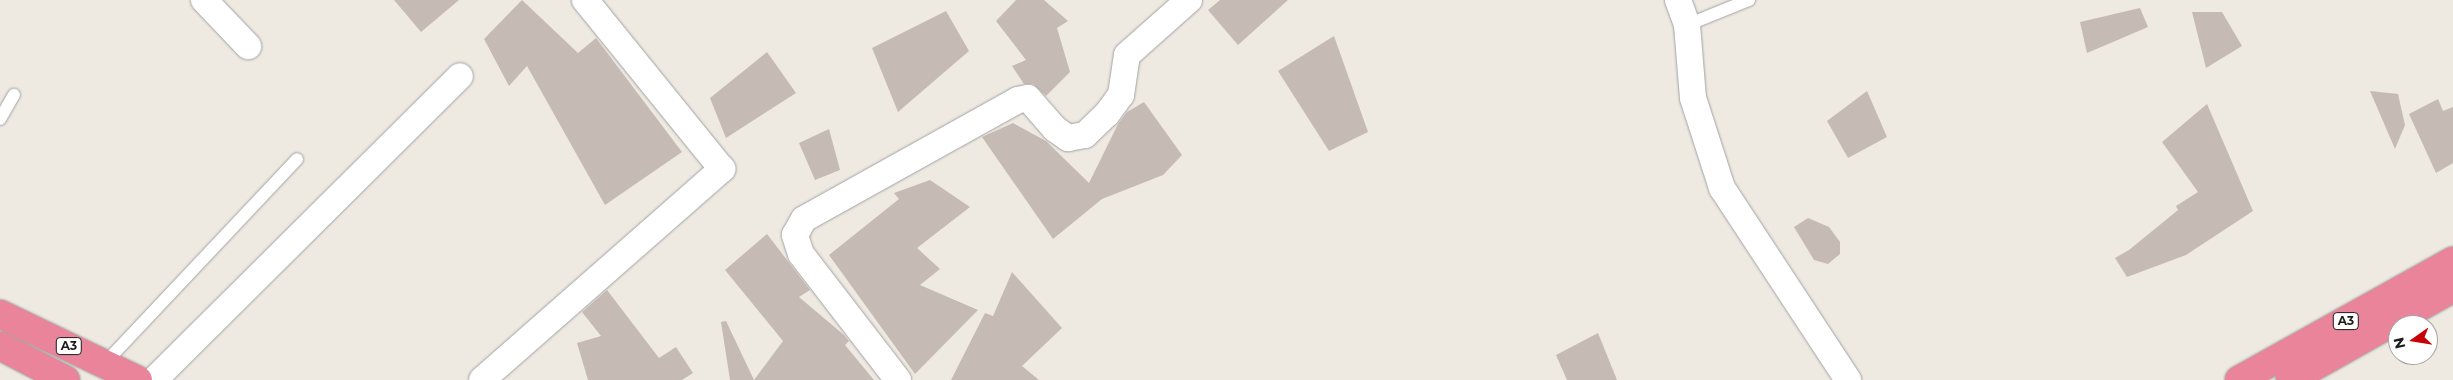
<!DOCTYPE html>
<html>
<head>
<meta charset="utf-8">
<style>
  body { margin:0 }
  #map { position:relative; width:2453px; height:380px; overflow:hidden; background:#eee9e1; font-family:Montserrat,sans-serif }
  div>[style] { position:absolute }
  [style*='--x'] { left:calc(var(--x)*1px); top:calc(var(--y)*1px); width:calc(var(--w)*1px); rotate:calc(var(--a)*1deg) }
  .building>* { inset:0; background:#c6bbb4 }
  .roads { filter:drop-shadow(0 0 1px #a3a3a3) drop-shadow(0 0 1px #a3a3a3) }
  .lane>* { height:12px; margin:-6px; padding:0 6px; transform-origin:6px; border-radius:6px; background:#fff }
  .street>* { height:26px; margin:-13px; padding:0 13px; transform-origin:13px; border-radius:13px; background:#fff }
  .highway>* { height:28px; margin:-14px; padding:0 14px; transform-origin:14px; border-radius:14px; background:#ea849a }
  span { translate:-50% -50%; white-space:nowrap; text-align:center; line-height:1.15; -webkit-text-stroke:4px #fff; paint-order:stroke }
  .shield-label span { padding:1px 4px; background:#fff; border:1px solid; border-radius:4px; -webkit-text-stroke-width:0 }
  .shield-label { font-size:12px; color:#1c1c1c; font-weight:700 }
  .north { position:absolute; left:2388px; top:315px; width:50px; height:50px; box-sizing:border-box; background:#fff; border:1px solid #a4a4a4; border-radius:50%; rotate:257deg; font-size:14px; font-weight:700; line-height:20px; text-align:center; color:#1c1c1c }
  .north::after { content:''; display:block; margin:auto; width:18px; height:22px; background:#c80007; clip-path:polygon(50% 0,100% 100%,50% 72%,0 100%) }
</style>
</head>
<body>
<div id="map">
  <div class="building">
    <i style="clip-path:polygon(394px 0,459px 0,421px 32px)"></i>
    <i style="clip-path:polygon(522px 0,578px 53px,596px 38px,682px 152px,605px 205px,527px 66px,509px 86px,484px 39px)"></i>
    <i style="clip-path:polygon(1016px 0,1044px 0,1068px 21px,1057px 28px,1070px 72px,1046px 96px,1033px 84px,1024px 84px,1012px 66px,1026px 60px,996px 21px)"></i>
    <i style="clip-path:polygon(1220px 0,1288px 0,1238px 45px,1208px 10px)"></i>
    <i style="clip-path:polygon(2140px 8px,2148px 27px,2087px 53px,2080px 22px)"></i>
    <i style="clip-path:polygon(946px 11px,969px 51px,898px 112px,872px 48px)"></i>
    <i style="clip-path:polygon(2192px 12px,2222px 12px,2242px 46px,2206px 68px)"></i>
    <i style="clip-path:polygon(1334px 36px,1368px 132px,1329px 151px,1278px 71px)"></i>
    <i style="clip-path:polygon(767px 52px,796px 93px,726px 138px,710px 98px)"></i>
    <i style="clip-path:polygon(1867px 91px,1887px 137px,1848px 158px,1827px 121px)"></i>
    <i style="clip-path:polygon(2370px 91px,2398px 94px,2405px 125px,2395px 149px)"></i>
    <i style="clip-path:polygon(2438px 99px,2443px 111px,2453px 107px,2453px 163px,2436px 173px,2409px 114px)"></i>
    <i style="clip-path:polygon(1144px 102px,1182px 155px,1163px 175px,1102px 199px,1053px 239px,982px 137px,1013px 123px,1046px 141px,1089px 183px,1118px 124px,1127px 112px)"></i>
    <i style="clip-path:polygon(2207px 104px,2253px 211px,2186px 255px,2127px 277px,2115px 258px,2129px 250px,2178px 210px,2176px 206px,2198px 192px,2162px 142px)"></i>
    <i style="clip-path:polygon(829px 129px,840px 170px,815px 180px,799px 143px)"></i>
    <i style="clip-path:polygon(930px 180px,970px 207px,917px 248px,940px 269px,920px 285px,978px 310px,915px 374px,829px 255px,899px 199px,894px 193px)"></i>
    <i style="clip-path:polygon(1808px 218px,1829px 227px,1840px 242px,1840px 254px,1828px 264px,1814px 260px,1794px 227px)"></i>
    <i style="clip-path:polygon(767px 234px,810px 290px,799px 297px,844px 335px,849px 341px,845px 345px,874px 380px,730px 380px,721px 322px,726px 321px,754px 380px,783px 341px,725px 270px)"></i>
    <i style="clip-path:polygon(1012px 272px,1062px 328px,1022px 366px,1039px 380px,951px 380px,985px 313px,993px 316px)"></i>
    <i style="clip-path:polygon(607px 290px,659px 358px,676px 347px,693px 373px,682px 380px,588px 380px,577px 343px,601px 336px,582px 312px)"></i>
    <i style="clip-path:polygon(1598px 333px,1617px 380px,1567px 380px,1556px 355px)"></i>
  </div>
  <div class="roads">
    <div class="lane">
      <i style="--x:1687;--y:25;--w:67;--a:-22"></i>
      <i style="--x:0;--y:119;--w:28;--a:-60"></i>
      <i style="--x:105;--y:363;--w:280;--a:-46.7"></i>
    </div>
    <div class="street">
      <i style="--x:204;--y:0;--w:64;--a:46.3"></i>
      <i style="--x:1678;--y:0;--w:27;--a:70"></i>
      <i style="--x:1687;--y:25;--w:73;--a:85.3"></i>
      <i style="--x:1693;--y:98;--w:95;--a:72.1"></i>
      <i style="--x:1722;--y:188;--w:230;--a:56.7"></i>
      <i style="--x:154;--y:380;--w:431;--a:-44.8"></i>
      <i style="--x:482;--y:380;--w:320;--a:-41.3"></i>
      <i style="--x:722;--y:169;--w:218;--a:-129"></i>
      <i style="--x:898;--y:380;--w:159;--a:-127.6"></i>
      <i style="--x:801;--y:254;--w:20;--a:-108"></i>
      <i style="--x:795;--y:235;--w:18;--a:-61"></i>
      <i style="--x:804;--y:219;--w:245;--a:-29.1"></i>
      <i style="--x:1018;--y:100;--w:10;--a:-11"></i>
      <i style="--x:1028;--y:98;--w:41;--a:48.9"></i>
      <i style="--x:1055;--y:129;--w:16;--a:35"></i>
      <i style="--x:1068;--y:138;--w:17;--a:-10"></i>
      <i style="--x:1085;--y:135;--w:30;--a:-44"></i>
      <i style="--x:1107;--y:114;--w:24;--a:-54"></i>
      <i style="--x:1121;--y:95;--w:40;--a:-81.5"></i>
      <i style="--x:1127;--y:55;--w:83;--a:-41.6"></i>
    </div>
    <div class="highway">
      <i style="--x:0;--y:314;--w:153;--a:25.6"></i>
      <i style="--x:0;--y:346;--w:74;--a:27.3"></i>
      <i style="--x:2239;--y:380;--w:245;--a:-29.1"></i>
      <i style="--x:2290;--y:380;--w:187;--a:-29.4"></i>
    </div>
  </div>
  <div class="shield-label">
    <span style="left:2346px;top:321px">A3</span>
    <span style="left:69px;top:346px">A3</span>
  </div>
  <div class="north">N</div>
</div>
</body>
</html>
